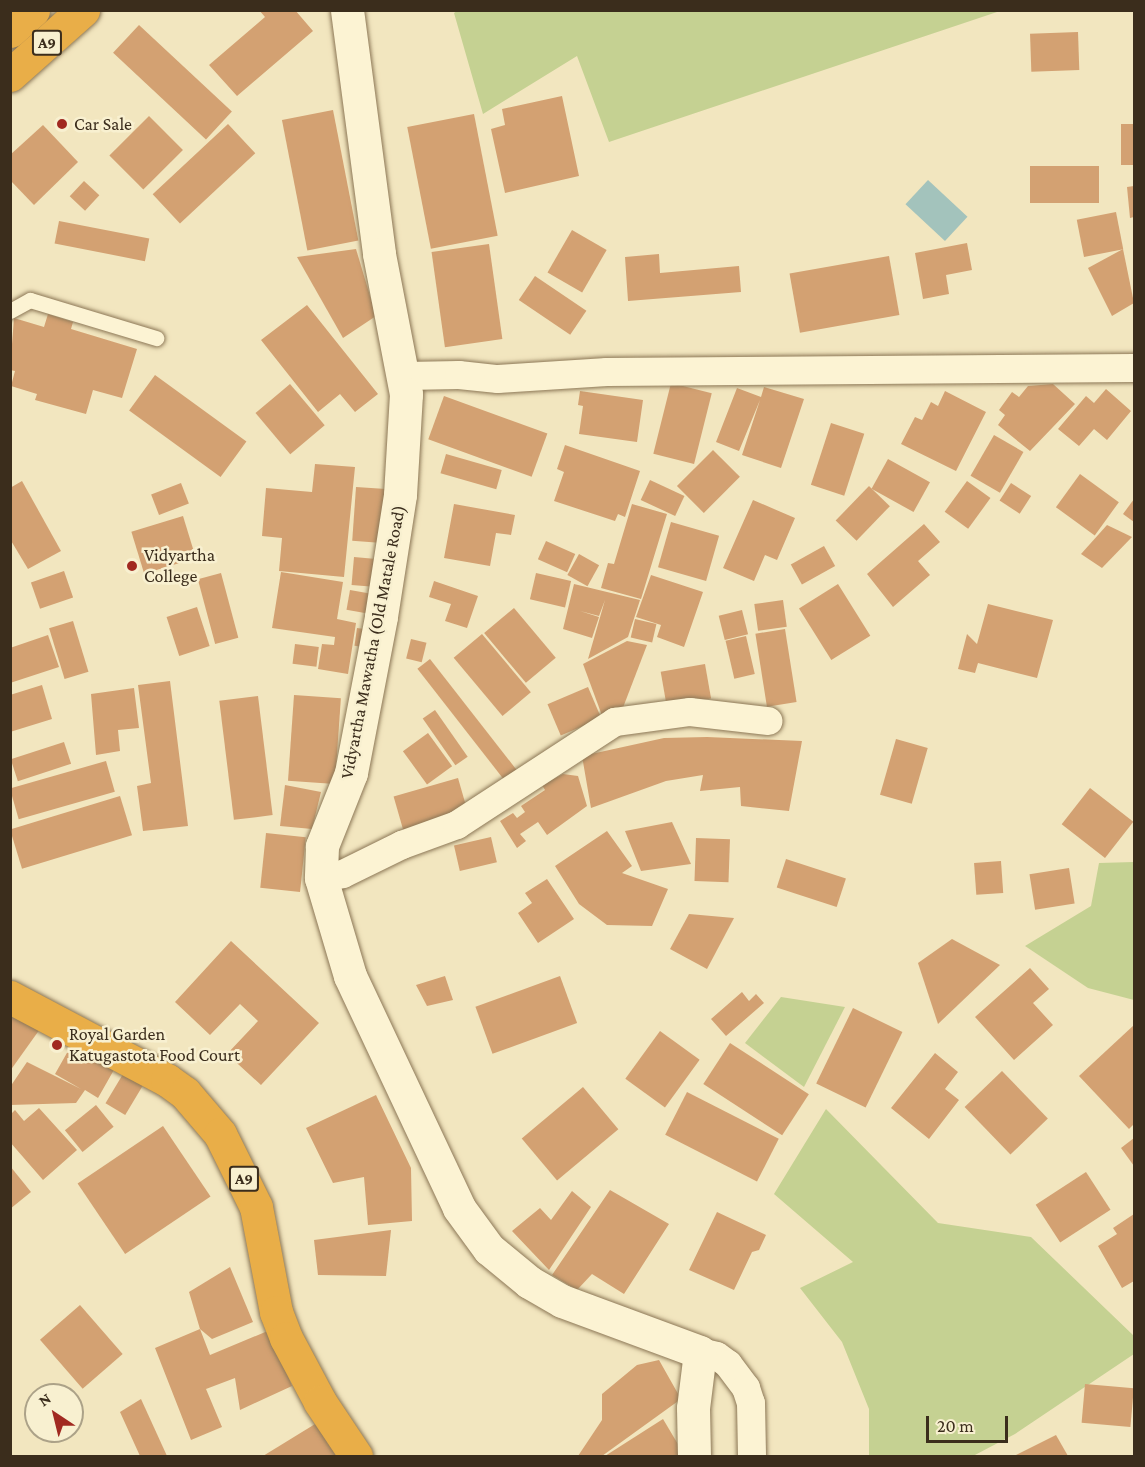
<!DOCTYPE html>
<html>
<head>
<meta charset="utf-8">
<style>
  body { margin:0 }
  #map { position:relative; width:1145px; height:1467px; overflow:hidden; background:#f2e6bf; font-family:"Crimson Pro",serif }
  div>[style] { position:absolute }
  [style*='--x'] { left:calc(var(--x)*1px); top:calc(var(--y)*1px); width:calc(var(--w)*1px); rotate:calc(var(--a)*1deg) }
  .green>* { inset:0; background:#c5d192 }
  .water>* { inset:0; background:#a3c3bc; transform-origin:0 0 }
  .building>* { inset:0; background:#d3a172; transform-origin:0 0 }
  .roads { filter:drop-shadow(0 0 2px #8c7756) drop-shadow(0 0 2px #8c7756) }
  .lane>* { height:15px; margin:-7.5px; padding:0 7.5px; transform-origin:7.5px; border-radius:7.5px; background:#fcf3d3 }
  .street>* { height:28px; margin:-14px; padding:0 14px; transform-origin:14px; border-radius:14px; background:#fcf3d3 }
  .secondary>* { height:33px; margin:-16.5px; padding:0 16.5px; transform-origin:16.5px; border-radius:16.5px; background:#fcf3d3 }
  .highway>* { height:33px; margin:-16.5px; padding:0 16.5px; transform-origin:16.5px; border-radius:16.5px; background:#e9ae48 }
  .dots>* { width:16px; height:16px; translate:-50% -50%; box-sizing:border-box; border:3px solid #f8f0d0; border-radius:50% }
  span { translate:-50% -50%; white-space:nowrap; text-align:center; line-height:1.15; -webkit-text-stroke:5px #f8f0d0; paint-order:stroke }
  .shield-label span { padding:2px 4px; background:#f8f0d0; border:2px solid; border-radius:4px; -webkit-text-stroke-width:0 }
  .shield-label { font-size:16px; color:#3b2d1c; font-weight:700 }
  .poi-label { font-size:18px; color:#3b2d1c }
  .left { translate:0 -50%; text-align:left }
  .street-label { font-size:18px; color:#3b2d1c }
  .frame { position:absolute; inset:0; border:12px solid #3b2d1c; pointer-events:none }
  .north { position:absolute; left:24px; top:1383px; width:60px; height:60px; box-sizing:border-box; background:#f8f0d0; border:2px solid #aca288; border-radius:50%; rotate:325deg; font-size:16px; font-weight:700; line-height:24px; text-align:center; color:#3b2d1c }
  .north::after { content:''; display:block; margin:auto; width:21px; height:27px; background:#a12920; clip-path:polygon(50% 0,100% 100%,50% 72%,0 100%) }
  .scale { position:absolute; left:926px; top:1416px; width:82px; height:27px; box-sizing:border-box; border:3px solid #3b2d1c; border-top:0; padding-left:8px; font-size:18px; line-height:21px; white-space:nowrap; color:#3b2d1c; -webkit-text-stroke:4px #f8f0d0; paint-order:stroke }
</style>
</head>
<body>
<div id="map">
  <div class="green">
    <i style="clip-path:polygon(457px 11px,457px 10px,1000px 11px,609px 142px,577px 56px,483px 114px,454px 13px)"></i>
    <i style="clip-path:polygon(1134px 862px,1134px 1000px,1088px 988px,1025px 946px,1091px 906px,1099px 863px)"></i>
    <i style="clip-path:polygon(781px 997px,845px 1007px,804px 1087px,745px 1043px)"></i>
    <i style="clip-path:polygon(826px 1109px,938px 1223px,1031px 1237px,1134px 1336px,1134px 1354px,1015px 1434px,973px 1456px,869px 1456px,869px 1409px,842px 1342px,800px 1288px,853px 1262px,774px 1194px)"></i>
  </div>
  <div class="water">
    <i style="left:928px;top:180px;width:54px;height:33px;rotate:43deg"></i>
  </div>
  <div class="building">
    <i style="clip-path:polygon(259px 10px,295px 10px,313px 31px,237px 96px,209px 65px,265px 17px)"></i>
    <i style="left:139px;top:25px;width:127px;height:38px;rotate:43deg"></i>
    <i style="left:1078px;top:32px;width:38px;height:48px;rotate:88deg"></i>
    <i style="clip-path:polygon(562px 96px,579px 176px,505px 193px,491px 129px,505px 125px,502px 109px)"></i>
    <i style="left:333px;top:110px;width:133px;height:52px;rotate:79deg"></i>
    <i style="left:474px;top:114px;width:124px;height:68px;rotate:79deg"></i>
    <i style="left:149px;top:116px;width:48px;height:56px;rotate:45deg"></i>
    <i style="left:228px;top:124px;width:40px;height:103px;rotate:47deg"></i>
    <i style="left:1121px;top:124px;width:13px;height:41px"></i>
    <i style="clip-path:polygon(43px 125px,78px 162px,34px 205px,10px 180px,10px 155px)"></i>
    <i style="left:1099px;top:166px;width:37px;height:69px;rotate:90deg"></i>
    <i style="left:84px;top:181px;width:21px;height:21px;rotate:43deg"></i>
    <i style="clip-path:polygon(1134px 186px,1134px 217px,1130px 218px,1127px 187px)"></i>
    <i style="left:1116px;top:212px;width:38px;height:40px;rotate:79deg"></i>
    <i style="left:59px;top:221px;width:92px;height:23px;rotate:11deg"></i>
    <i style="left:572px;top:230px;width:40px;height:49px;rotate:30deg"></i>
    <i style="clip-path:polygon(967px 243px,972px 270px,946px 275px,949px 294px,923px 299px,915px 253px)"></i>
    <i style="left:489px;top:244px;width:96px;height:58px;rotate:82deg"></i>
    <i style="clip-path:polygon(356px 249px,376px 316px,343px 338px,297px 257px)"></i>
    <i style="clip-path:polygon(1123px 249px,1134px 303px,1112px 316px,1088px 268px)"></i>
    <i style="clip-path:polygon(659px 254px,660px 273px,739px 266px,741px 292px,628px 301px,625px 257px)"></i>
    <i style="left:889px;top:256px;width:60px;height:101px;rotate:80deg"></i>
    <i style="left:535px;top:276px;width:62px;height:29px;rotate:34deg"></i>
    <i style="clip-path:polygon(307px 305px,378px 394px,355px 412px,340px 394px,318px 412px,261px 340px)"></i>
    <i style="clip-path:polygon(48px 314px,73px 322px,71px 329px,137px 349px,122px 398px,93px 390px,86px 414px,35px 400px,37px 394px,11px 386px,15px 371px,10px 370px,14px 318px,44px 327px)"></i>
    <i style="left:155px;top:375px;width:113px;height:44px;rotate:36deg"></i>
    <i style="left:671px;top:383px;width:42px;height:73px;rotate:14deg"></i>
    <i style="left:290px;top:384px;width:54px;height:45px;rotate:50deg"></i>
    <i style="clip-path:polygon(1053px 384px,1075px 404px,1030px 451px,998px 425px,1005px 415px,999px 410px,1012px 392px,1019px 397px,1028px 386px)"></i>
    <i style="clip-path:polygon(764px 387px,804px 399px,781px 468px,742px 455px,760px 400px,739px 451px,716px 442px,737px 388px,761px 397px)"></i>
    <i style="clip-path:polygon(1106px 389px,1131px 411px,1107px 440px,1094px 429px,1079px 446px,1058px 429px,1086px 396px,1094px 403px)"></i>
    <i style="clip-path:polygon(580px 391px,643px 400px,637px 442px,579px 434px,583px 406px,578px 405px)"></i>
    <i style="clip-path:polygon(945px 391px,986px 412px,956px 471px,901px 444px,915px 417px,922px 420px,931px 402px,938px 406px)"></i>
    <i style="left:444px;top:396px;width:110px;height:46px;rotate:20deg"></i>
    <i style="left:831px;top:423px;width:35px;height:65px;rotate:18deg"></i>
    <i style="left:994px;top:435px;width:34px;height:47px;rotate:30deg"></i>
    <i style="clip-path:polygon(565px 445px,640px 471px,625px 517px,618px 514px,615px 521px,554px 501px,564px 472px,557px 469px)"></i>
    <i style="left:713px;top:450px;width:38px;height:51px;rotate:45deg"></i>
    <i style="left:446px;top:454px;width:58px;height:20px;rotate:16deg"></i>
    <i style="left:888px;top:459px;width:48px;height:34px;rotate:29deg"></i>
    <i style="clip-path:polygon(315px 464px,355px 467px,344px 577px,279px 571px,282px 538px,262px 536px,266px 488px,312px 492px)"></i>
    <i style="left:1080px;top:474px;width:48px;height:41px;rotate:36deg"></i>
    <i style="left:650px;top:480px;width:38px;height:22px;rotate:25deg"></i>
    <i style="clip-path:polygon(22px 481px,61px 551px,28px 569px,10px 539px,10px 488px)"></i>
    <i style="left:967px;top:481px;width:29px;height:38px;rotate:36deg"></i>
    <i style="left:181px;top:483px;width:22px;height:32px;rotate:69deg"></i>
    <i style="left:1011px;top:483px;width:24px;height:21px;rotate:33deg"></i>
    <i style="left:869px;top:486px;width:29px;height:48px;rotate:44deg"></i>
    <i style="left:356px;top:487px;width:30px;height:54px;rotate:4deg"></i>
    <i style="clip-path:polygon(1134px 499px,1134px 522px,1123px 514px)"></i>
    <i style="clip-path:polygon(753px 500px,795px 518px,777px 560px,765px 555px,754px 581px,723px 568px)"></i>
    <i style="clip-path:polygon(454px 504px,515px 515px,511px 535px,496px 533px,490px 566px,444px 558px)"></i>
    <i style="clip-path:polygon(632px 504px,667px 514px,641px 599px,601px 588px,608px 563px,614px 564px)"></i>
    <i style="left:183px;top:516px;width:44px;height:54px;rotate:73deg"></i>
    <i style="left:671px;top:522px;width:50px;height:47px;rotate:16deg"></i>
    <i style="clip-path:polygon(924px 524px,940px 542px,918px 561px,930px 575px,893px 607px,867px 574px)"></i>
    <i style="clip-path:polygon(1107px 525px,1132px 537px,1102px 568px,1081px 554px)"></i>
    <i style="left:546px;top:541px;width:32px;height:20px;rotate:24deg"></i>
    <i style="left:824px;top:546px;width:23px;height:38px;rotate:61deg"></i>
    <i style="left:579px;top:554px;width:23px;height:24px;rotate:29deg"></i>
    <i style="left:354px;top:557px;width:25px;height:28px;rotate:5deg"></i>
    <i style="left:64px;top:571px;width:28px;height:35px;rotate:71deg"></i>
    <i style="clip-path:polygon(281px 572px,343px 582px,337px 619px,356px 623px,348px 674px,318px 669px,322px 644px,334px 645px,335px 637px,272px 628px)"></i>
    <i style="left:221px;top:573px;width:67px;height:24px;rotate:75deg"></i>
    <i style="left:536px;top:573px;width:36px;height:27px;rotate:13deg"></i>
    <i style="clip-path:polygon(651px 575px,703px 592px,684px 647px,657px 637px,661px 625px,636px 617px)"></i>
    <i style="clip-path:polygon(434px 581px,478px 596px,467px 628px,445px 621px,451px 604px,429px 597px)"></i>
    <i style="clip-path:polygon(574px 584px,640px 600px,628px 637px,588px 659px,605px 600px,599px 616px,580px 611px,599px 617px,592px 638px,563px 629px)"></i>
    <i style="left:838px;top:584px;width:61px;height:46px;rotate:58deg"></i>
    <i style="left:350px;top:590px;width:27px;height:20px;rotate:10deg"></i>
    <i style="left:783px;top:600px;width:27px;height:29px;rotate:82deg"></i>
    <i style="clip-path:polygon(988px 604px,1053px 620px,1037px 678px,978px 663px,975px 673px,958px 669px,967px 634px,977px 644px)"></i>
    <i style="left:197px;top:607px;width:41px;height:32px;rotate:72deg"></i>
    <i style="left:514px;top:608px;width:65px;height:39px;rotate:50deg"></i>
    <i style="left:742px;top:610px;width:25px;height:24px;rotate:76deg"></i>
    <i style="left:635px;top:619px;width:22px;height:19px;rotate:13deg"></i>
    <i style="left:73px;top:621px;width:53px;height:25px;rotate:73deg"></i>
    <i style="left:357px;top:628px;width:14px;height:18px;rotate:8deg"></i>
    <i style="left:785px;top:629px;width:74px;height:30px;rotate:81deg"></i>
    <i style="left:482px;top:634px;width:76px;height:37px;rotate:50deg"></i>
    <i style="clip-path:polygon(48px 635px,59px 667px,10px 683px,10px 648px)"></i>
    <i style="left:746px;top:636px;width:39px;height:21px;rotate:77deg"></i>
    <i style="left:411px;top:639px;width:16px;height:20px;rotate:14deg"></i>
    <i style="clip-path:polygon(627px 641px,647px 645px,619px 718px,604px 721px,583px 664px)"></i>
    <i style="left:295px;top:644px;width:24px;height:20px;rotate:7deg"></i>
    <i style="left:430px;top:659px;width:148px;height:16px;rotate:52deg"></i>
    <i style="left:705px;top:664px;width:35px;height:45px;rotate:80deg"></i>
    <i style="clip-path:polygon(170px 681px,188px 826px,143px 831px,137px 786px,151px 783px,138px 685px)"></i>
    <i style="clip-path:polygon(42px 685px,52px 719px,10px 732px,10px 695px)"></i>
    <i style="left:588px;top:687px;width:34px;height:44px;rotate:67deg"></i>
    <i style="clip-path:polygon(134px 688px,139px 728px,118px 730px,120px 751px,96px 755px,91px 694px)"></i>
    <i style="left:294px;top:695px;width:47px;height:86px;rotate:4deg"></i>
    <i style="left:258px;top:696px;width:120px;height:39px;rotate:83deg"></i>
    <i style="left:435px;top:710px;width:57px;height:15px;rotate:55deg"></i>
    <i style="left:428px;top:733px;width:41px;height:31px;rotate:54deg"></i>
    <i style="clip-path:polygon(707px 737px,802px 741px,789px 811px,741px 806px,740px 787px,700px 791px,703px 775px,666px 781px,591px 808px,582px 756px,664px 738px)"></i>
    <i style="left:896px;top:739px;width:33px;height:58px;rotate:16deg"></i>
    <i style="left:64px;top:742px;width:23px;height:56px;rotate:72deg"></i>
    <i style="left:106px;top:761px;width:32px;height:100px;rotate:74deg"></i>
    <i style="clip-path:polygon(563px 774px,578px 776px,587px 806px,547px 835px,538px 822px,520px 834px,526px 841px,517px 848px,500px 821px,513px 813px,517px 818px,525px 812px,521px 806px,545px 790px,542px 785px)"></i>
    <i style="left:458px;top:778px;width:36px;height:67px;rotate:74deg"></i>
    <i style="clip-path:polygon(285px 785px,321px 792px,312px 829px,280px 826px)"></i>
    <i style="left:1090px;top:788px;width:55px;height:46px;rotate:38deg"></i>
    <i style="left:120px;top:796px;width:41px;height:115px;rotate:73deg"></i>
    <i style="clip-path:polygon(672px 822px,691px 864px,641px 871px,625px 831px)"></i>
    <i style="clip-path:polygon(607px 831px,632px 866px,622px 873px,668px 889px,652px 926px,607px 925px,579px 904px,555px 866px)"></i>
    <i style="left:266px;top:833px;width:40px;height:55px;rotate:6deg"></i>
    <i style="left:491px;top:837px;width:26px;height:38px;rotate:77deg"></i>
    <i style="left:696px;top:838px;width:34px;height:43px;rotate:2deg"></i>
    <i style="left:786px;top:859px;width:63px;height:30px;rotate:18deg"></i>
    <i style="left:1001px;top:861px;width:32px;height:27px;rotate:86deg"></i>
    <i style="left:1069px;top:868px;width:36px;height:40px;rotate:81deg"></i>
    <i style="clip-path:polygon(547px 879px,574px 919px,538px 943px,518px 913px,532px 903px,525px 893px)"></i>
    <i style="clip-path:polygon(689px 914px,734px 918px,707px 969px,670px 949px)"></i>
    <i style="clip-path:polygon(952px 939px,1000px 965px,938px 1024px,918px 963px)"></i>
    <i style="clip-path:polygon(231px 941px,319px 1023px,261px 1085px,227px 1054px,258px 1021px,240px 1004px,210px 1035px,175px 1002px)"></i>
    <i style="clip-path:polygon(1030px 968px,1049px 989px,1033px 1003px,1053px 1025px,1014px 1060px,975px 1017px)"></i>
    <i style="clip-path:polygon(445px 976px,453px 1000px,427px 1006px,416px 985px)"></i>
    <i style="left:560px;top:976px;width:50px;height:90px;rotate:70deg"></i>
    <i style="clip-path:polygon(742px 992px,749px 1001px,756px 994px,764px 1003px,726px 1036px,711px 1019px)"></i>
    <i style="clip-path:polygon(10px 1008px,40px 1029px,10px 1071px)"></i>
    <i style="left:853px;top:1008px;width:55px;height:84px;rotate:26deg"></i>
    <i style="clip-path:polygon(1134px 1025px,1134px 1124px,1129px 1129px,1079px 1076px)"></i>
    <i style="left:660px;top:1031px;width:49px;height:59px;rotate:36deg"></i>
    <i style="left:730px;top:1043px;width:94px;height:49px;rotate:33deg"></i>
    <i style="clip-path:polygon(72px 1044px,115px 1068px,98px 1098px,85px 1090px,76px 1103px,10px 1105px,10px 1087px,27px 1062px,81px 1089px,55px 1074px)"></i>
    <i style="clip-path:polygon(935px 1053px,958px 1072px,945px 1089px,959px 1100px,929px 1139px,891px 1108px)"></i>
    <i style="left:1002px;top:1071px;width:66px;height:52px;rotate:46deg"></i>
    <i style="left:123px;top:1074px;width:23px;height:34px;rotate:31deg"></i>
    <i style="left:583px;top:1087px;width:55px;height:80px;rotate:50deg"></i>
    <i style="left:687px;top:1092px;width:103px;height:48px;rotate:27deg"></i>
    <i style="clip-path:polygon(376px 1095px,411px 1168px,412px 1221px,368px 1225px,364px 1177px,333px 1183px,306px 1128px)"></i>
    <i style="left:96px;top:1105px;width:28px;height:40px;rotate:51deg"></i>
    <i style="clip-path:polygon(39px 1108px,77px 1150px,43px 1180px,10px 1142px,10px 1115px,15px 1110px,24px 1121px)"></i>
    <i style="left:163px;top:1126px;width:85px;height:103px;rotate:56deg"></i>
    <i style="clip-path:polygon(1134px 1138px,1134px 1166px,1121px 1148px)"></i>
    <i style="clip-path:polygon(10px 1166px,31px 1192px,10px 1209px)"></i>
    <i style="left:1086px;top:1172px;width:45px;height:60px;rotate:57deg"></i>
    <i style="clip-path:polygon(610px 1190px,669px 1224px,624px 1294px,592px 1274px,577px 1290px,552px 1275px)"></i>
    <i style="clip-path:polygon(572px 1191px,591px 1207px,549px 1270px,512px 1231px,540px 1208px,551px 1220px)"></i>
    <i style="clip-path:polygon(717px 1212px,766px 1235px,759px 1250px,752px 1252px,734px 1290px,689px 1270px)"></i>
    <i style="clip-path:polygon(1134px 1214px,1134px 1281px,1122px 1288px,1098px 1246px,1117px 1234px,1113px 1228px)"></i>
    <i style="clip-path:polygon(391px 1230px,386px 1276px,318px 1275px,314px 1240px)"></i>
    <i style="clip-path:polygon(230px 1267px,253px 1322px,212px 1339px,200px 1329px,189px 1292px)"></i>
    <i style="left:80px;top:1305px;width:65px;height:53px;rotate:49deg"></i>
    <i style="clip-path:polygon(200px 1329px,210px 1355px,270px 1330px,292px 1386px,240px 1410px,235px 1378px,206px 1389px,222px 1427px,191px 1440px,155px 1348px)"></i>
    <i style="clip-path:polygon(659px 1360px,681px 1399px,602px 1456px,578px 1456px,602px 1420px,602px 1394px,637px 1365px)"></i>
    <i style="left:1085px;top:1384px;width:49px;height:39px;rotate:5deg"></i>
    <i style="clip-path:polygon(141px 1399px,167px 1456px,140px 1456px,120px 1412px)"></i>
    <i style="clip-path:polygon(663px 1419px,685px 1456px,605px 1456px)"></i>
    <i style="clip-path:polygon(320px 1421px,345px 1456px,263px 1456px)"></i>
    <i style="clip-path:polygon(1056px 1435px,1068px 1456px,1014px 1456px)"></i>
  </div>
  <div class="roads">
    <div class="lane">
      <i style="--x:10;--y:311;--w:23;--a:-29"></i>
      <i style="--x:30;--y:300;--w:132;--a:16.8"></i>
    </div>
    <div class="street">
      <i style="--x:405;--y:376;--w:54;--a:-1.1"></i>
      <i style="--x:459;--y:375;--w:39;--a:6"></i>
      <i style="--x:498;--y:379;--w:109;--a:-3.7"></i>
      <i style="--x:607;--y:372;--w:527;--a:-0.43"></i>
      <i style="--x:321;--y:878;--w:22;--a:-10"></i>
      <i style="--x:343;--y:874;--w:66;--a:-26.2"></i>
      <i style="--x:402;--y:845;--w:59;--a:-20"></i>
      <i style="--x:457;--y:825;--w:189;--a:-33.1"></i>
      <i style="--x:615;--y:722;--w:76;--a:-7.6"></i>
      <i style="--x:690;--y:712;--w:79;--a:6.6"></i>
      <i style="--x:700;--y:1352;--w:17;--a:13"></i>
      <i style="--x:717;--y:1356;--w:14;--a:36"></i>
      <i style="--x:728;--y:1364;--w:30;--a:53"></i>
      <i style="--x:746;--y:1388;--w:16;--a:72"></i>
      <i style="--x:751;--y:1403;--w:53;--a:88.9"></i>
    </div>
    <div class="secondary">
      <i style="--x:347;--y:10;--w:246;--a:82.5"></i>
      <i style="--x:379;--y:254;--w:143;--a:79.1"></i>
      <i style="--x:406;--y:394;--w:101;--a:93.4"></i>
      <i style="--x:400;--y:495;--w:123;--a:98.9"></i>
      <i style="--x:381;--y:617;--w:159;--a:100.9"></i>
      <i style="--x:351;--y:773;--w:79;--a:111.7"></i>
      <i style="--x:322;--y:846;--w:32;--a:92"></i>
      <i style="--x:321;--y:878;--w:102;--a:73.5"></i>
      <i style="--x:350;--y:976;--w:256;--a:64.8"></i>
      <i style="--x:459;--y:1208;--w:51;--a:53.8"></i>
      <i style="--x:489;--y:1249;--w:52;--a:39.5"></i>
      <i style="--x:529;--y:1282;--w:38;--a:30"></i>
      <i style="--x:562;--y:1301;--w:147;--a:20.3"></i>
      <i style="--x:700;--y:1352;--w:56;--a:97.1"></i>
      <i style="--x:693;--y:1408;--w:48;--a:88.8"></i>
    </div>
    <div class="highway">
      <i style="--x:10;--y:31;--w:31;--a:-42"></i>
      <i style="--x:10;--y:75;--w:98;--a:-41.7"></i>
      <i style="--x:10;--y:997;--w:178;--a:27.9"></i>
      <i style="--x:167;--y:1080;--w:22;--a:36"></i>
      <i style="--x:185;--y:1093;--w:54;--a:49.5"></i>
      <i style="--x:220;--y:1134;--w:81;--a:63.7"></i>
      <i style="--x:256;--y:1207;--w:107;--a:79.2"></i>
      <i style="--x:276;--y:1312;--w:28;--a:69"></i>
      <i style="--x:286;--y:1338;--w:72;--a:62"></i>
      <i style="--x:320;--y:1402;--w:65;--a:56.3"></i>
    </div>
  </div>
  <div class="dots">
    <i style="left:62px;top:124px;background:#a12920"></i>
    <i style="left:132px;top:566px;background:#a12920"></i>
    <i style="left:57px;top:1045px;background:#a12920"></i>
  </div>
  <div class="shield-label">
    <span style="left:47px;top:43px">A9</span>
    <span style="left:244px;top:1179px">A9</span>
  </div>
  <div class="poi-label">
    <span class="left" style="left:74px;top:124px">Car Sale</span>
    <span class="left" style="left:144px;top:566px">Vidyartha<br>College</span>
    <span class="left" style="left:69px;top:1045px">Royal Garden<br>Katugastota Food Court</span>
  </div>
  <div class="street-label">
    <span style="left:373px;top:642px;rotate:-79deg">Vidyartha Mawatha (Old Matale Road)</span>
  </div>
  <div class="frame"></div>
  <div class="north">N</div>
  <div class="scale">20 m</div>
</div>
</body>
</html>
